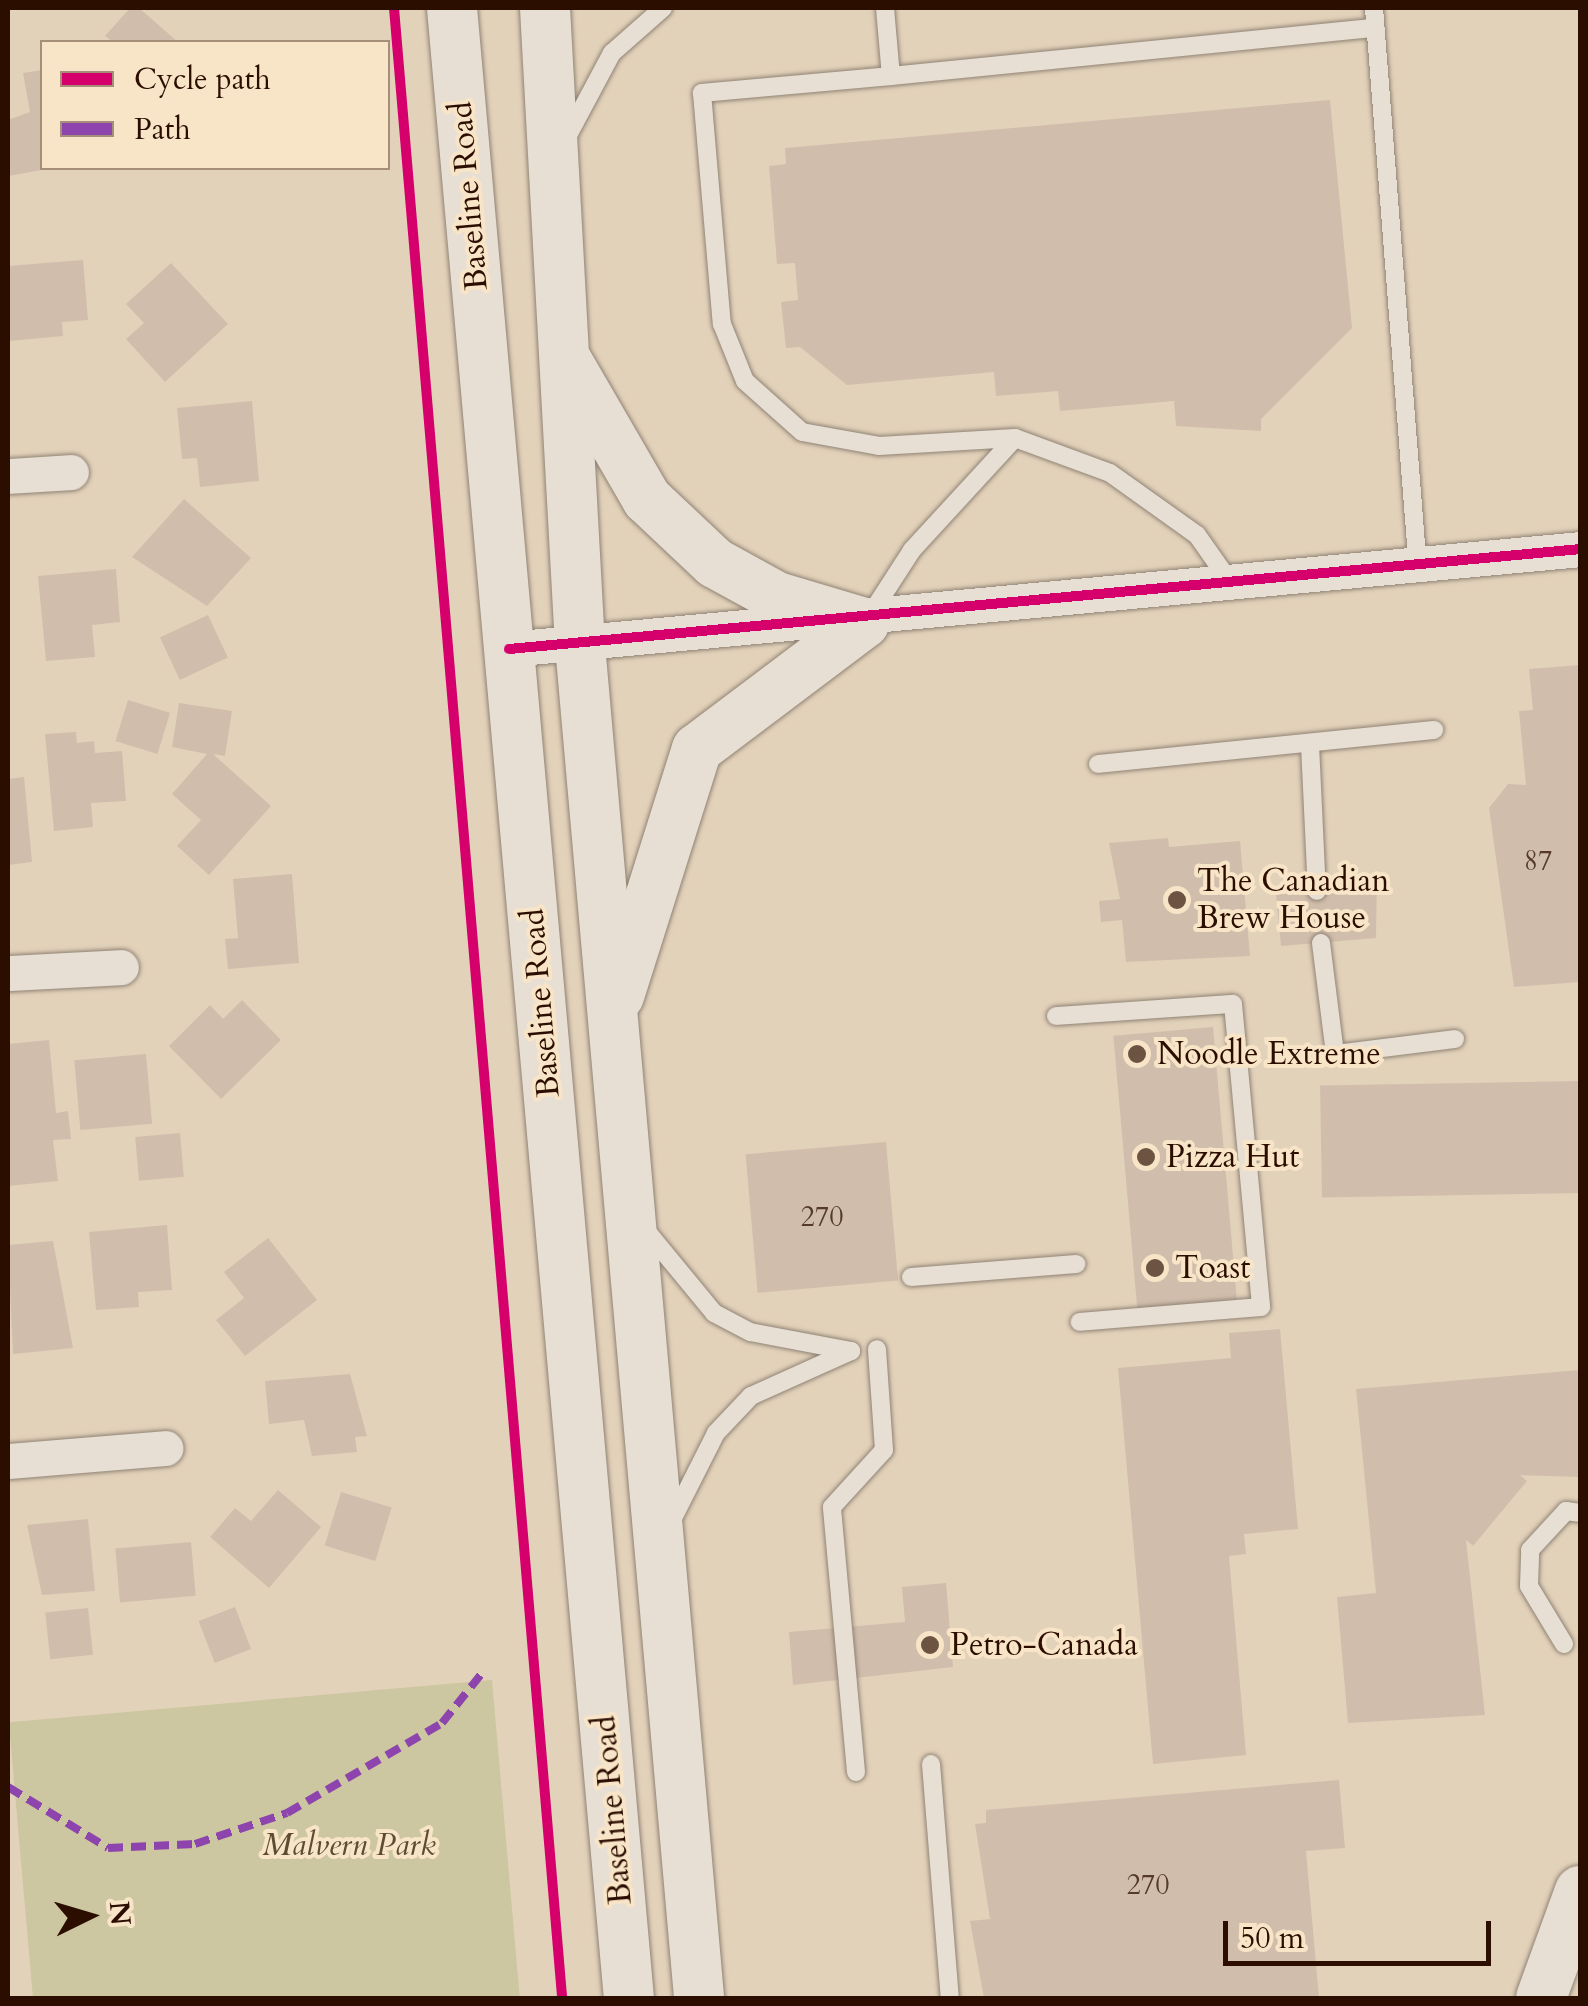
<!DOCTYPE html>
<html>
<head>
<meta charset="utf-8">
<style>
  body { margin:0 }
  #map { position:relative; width:1588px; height:2006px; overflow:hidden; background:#e3d2ba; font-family:Cardo,serif }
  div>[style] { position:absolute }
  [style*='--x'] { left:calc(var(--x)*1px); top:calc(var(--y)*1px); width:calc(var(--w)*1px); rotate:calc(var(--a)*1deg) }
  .green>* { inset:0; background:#ccc7a0; transform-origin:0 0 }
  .building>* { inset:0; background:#d1bdac; transform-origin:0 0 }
  .roads { filter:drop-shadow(0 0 2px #908375) drop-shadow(0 0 2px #908375) }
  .lane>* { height:18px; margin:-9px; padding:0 9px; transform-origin:9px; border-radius:9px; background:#e7dfd3 }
  .street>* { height:35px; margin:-17.5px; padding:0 17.5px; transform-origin:17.5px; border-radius:17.5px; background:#e7dfd3 }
  .secondary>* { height:50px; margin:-25px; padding:0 25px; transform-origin:25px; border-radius:25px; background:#e7dfd3 }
  .quiet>* { height:8px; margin-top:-4px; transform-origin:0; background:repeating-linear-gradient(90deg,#8e44ad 0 15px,transparent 0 23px) }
  .cycleway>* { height:10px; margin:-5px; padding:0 5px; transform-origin:5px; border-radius:5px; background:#d6006c }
  .dots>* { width:28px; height:28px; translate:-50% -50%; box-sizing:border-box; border:5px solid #f8e4c7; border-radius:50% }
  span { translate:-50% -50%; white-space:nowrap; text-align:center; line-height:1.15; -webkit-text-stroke:8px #f8e4c7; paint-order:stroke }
  .number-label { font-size:28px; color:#553a2c }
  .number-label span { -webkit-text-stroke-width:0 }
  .street-label { font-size:32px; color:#2c0e01 }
  .poi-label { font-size:32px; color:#2c0e01 }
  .left { translate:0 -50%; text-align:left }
  .park-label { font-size:32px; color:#5d4c31; font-style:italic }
  .frame { position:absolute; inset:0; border:10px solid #2c0e01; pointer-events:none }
  .legend { position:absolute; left:40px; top:40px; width:350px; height:130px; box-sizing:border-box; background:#f8e4c7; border:2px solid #a68e78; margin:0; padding:12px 18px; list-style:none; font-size:30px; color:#2c0e01 }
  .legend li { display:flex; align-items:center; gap:20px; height:50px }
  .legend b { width:50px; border:2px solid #a68e78 }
  .north { position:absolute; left:40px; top:1866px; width:100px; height:100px; -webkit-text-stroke:8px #f8e4c7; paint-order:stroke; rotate:85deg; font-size:28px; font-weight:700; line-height:40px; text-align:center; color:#2c0e01 }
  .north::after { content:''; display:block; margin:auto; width:35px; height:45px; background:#2c0e01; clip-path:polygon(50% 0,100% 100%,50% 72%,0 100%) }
  .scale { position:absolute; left:1223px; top:1921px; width:268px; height:45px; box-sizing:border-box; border:5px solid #2c0e01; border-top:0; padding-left:12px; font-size:30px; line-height:35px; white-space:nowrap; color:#2c0e01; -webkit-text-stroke:8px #f8e4c7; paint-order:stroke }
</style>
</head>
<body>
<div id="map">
  <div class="green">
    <i style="left:492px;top:1680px;width:319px;height:485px;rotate:85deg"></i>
  </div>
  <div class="building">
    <i style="clip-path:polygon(130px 8px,139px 8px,178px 42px,113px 42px,105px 36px)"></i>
    <i style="clip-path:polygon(42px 70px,42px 170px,8px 176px,8px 120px,30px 112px,23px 73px)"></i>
    <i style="clip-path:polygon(1330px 100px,1352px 328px,1261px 419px,1261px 431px,1176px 426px,1174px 401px,1060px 411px,1058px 391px,996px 396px,994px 372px,847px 385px,800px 347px,786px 348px,781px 302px,798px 300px,795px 263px,777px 264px,769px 166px,786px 164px,785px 148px)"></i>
    <i style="clip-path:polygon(83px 260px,88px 320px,62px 322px,63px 336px,10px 341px,8px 266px)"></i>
    <i style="clip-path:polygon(171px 263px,228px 324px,165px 382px,126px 339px,144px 323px,126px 304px)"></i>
    <i style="clip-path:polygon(252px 401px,259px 481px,200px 487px,197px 458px,182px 459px,177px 408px)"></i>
    <i style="clip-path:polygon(184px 499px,251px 558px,207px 606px,132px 557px)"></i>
    <i style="clip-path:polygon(116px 569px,120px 622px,92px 625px,95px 657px,46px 661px,38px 576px)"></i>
    <i style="left:208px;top:615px;width:47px;height:53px;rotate:65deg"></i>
    <i style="clip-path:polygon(1580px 665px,1580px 982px,1514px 987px,1489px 808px,1508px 784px,1526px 785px,1519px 711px,1533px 710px,1529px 669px)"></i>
    <i style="left:128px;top:700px;width:44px;height:43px;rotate:17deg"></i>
    <i style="clip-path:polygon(179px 703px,232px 711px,225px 756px,213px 754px,271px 806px,209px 875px,177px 846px,201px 820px,172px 794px,207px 754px,172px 747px)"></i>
    <i style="clip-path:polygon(76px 732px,77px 743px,94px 741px,95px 753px,122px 751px,126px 801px,91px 803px,93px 827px,54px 831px,45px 734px)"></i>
    <i style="clip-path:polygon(24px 777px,32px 862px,8px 865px,8px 779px)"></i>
    <i style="clip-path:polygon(1168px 838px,1169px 847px,1240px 841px,1250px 956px,1126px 962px,1122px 920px,1101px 922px,1099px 901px,1120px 899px,1109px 843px)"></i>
    <i style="clip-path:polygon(292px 874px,299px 963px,228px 969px,225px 939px,238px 938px,233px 879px)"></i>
    <i style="clip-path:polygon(1377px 877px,1376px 938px,1281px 946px,1276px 895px)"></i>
    <i style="clip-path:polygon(242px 1000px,281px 1040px,221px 1099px,169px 1046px,210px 1005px,223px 1019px)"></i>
    <i style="left:1213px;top:1027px;width:276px;height:100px;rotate:85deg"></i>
    <i style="clip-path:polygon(49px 1040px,56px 1113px,68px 1111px,71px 1139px,53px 1140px,58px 1181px,8px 1186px,8px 1044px)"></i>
    <i style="left:146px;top:1054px;width:70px;height:72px;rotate:85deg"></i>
    <i style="left:1579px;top:1081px;width:112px;height:259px;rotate:89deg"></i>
    <i style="left:180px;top:1133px;width:44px;height:45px;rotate:85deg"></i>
    <i style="left:886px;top:1142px;width:139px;height:141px;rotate:85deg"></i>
    <i style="clip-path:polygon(167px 1225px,172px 1290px,138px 1292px,139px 1307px,96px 1310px,89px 1232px)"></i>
    <i style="clip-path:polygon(268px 1238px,317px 1300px,245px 1356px,216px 1320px,244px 1298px,224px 1272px)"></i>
    <i style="clip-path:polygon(53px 1241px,73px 1348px,13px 1354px,8px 1245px)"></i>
    <i style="clip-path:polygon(1280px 1329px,1298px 1529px,1244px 1534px,1246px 1554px,1229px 1556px,1246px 1755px,1153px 1764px,1118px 1368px,1231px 1358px,1229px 1333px)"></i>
    <i style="clip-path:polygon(1580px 1370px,1580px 1477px,1520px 1475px,1527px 1481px,1473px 1546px,1466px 1540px,1485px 1715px,1348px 1723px,1337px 1597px,1376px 1593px,1356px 1389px)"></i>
    <i style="clip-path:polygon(350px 1374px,367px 1436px,355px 1437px,357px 1452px,312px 1456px,304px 1420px,269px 1424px,265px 1381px)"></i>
    <i style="clip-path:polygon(278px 1490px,321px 1527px,269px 1588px,210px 1537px,235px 1508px,251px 1521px)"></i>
    <i style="left:341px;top:1492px;width:53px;height:56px;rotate:17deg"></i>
    <i style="clip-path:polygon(88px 1519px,95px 1591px,42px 1595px,27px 1525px)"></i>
    <i style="left:191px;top:1542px;width:54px;height:76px;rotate:85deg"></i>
    <i style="clip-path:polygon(946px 1583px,953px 1667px,793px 1685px,789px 1632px,905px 1622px,902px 1587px)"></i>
    <i style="left:235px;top:1607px;width:45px;height:39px;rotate:69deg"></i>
    <i style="left:88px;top:1608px;width:47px;height:43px;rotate:84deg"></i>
    <i style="clip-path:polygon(1339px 1780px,1345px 1848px,1306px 1851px,1319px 1998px,984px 1998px,970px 1921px,990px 1919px,975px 1824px,986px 1823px,986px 1810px)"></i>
  </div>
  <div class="roads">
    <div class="lane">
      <i style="--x:885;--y:8;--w:68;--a:85"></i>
      <i style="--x:891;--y:76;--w:486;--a:-5.7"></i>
      <i style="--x:1374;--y:8;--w:563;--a:85.52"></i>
      <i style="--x:891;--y:76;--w:190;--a:174.9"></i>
      <i style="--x:702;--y:93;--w:232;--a:85.1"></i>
      <i style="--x:722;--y:324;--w:61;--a:68"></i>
      <i style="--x:745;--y:381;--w:76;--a:41.8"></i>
      <i style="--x:802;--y:432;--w:78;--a:10.3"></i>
      <i style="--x:879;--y:446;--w:136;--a:-3.4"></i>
      <i style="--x:1015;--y:438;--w:101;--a:20.2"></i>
      <i style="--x:1110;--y:473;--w:107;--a:35.5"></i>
      <i style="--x:1197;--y:535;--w:57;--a:54.9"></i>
      <i style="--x:566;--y:139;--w:98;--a:-61.9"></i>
      <i style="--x:612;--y:53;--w:68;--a:-41.4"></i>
      <i style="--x:870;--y:615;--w:77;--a:-57.1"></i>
      <i style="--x:912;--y:550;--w:152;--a:-47.4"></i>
      <i style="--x:1310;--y:745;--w:146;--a:87.3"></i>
      <i style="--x:1098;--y:764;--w:338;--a:-5.8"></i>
      <i style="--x:1321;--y:943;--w:112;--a:82.8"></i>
      <i style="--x:1335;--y:1054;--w:121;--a:-7.1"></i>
      <i style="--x:1056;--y:1016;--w:177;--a:-3.9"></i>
      <i style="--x:1233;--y:1004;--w:304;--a:84.7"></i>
      <i style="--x:1261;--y:1307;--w:182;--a:175.3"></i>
      <i style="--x:644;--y:1228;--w:110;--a:50.5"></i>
      <i style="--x:714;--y:1313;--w:41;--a:27.8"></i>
      <i style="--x:750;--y:1332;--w:103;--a:10.7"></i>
      <i style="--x:851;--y:1351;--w:110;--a:155.8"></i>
      <i style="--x:751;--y:1396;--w:51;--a:133.4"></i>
      <i style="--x:716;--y:1433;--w:100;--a:116.8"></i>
      <i style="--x:911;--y:1277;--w:166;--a:-4.5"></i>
      <i style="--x:1564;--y:1644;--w:68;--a:-121.1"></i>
      <i style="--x:1529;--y:1586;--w:36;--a:-88"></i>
      <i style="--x:1530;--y:1550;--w:53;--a:-47.3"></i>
      <i style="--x:1566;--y:1511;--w:14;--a:8"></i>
      <i style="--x:931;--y:1764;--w:235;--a:85.4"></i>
      <i style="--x:856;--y:1772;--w:266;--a:-95.2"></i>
      <i style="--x:832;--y:1507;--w:77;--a:-47.6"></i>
      <i style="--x:884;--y:1450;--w:101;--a:-94"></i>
    </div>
    <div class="street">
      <i style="--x:8;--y:476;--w:63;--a:-3.6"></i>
      <i style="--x:509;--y:649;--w:1076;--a:-5.33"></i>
      <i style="--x:8;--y:973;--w:113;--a:-3"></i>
      <i style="--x:8;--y:1461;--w:158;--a:-4.7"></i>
    </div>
    <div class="secondary">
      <i style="--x:452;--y:8;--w:1998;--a:84.92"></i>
      <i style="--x:545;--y:8;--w:638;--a:86.86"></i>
      <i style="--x:580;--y:645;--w:1358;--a:84.97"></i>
      <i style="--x:567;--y:361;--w:160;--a:59.9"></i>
      <i style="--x:647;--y:499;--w:93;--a:43.3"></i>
      <i style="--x:715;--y:563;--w:71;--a:28.7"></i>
      <i style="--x:777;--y:597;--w:91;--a:16.6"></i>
      <i style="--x:619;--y:996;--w:259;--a:-72.5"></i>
      <i style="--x:697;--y:749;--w:209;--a:-37"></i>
      <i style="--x:1541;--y:1998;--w:114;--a:-70"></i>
    </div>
  </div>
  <div class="quiet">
    <i style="--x:8;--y:1787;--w:117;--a:31.4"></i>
    <i style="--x:108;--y:1848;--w:87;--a:-2.6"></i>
    <i style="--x:195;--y:1844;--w:97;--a:-18.6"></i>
    <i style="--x:287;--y:1813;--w:179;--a:-30.1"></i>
    <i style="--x:442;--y:1723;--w:65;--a:-51.2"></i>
  </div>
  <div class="cycleway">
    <i style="--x:394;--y:8;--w:1997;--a:85.17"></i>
    <i style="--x:509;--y:649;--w:1076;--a:-5.33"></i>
  </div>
  <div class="dots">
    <i style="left:1177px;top:900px;background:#6c5342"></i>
    <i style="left:1137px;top:1054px;background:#6c5342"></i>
    <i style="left:1146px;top:1157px;background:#6c5342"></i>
    <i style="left:1155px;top:1268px;background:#6c5342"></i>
    <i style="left:930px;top:1645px;background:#6c5342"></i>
  </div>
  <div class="number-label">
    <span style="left:1538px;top:861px">87</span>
    <span style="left:822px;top:1217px">270</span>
    <span style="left:1148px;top:1885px">270</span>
  </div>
  <div class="street-label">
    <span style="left:469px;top:196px;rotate:-95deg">Baseline Road</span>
    <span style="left:541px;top:1003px;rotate:-95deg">Baseline Road</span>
    <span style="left:613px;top:1810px;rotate:-95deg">Baseline Road</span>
  </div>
  <div class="poi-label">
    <span class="left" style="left:1197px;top:900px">The Canadian<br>Brew House</span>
    <span class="left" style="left:1157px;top:1054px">Noodle Extreme</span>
    <span class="left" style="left:1166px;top:1157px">Pizza Hut</span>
    <span class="left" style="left:1175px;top:1268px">Toast</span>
    <span class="left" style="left:950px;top:1645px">Petro-Canada</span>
  </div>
  <div class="park-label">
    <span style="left:349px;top:1845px">Malvern Park</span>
  </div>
  <div class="frame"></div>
  <ul class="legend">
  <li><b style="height:12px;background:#d6006c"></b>Cycle path</li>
  <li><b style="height:12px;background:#8e44ad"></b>Path</li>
  </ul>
  <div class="north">N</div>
  <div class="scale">50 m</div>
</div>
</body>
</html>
